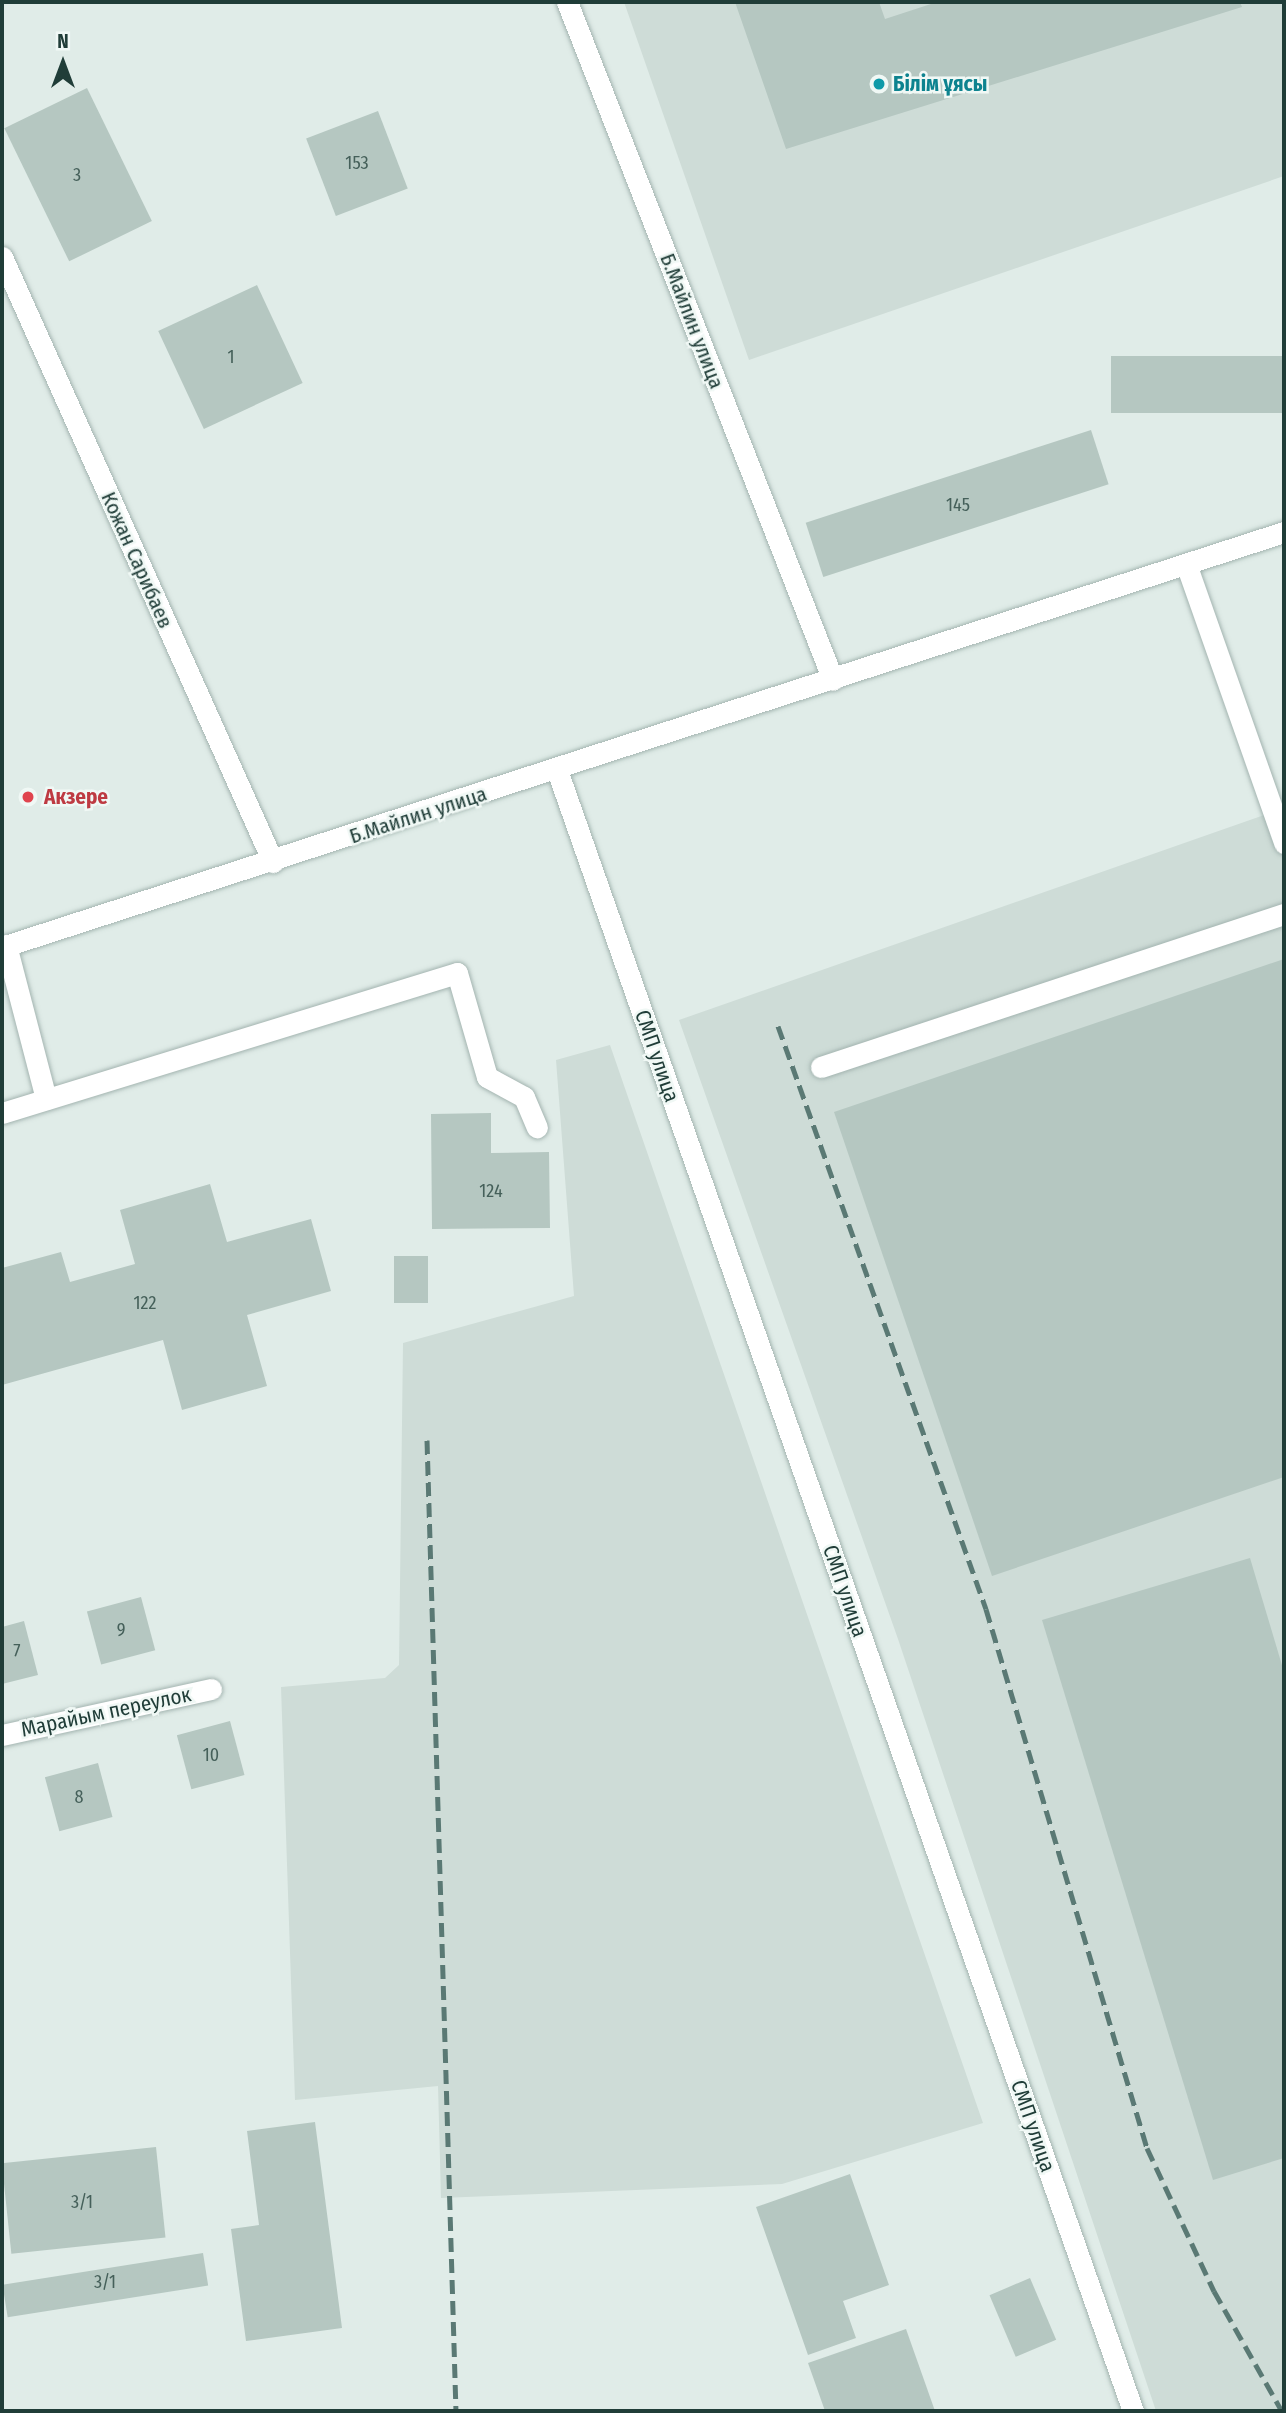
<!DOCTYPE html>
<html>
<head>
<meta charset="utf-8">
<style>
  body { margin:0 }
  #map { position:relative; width:1286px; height:2413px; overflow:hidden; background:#e0ece8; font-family:"Fira Sans Condensed",sans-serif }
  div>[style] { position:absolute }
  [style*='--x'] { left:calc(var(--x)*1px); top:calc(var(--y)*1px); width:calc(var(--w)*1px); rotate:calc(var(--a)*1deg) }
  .built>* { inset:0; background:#cedcd7 }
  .building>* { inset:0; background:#b5c7c1; transform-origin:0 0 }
  .roads { filter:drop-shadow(0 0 2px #a3b4b0) drop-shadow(0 0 2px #a3b4b0) }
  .minor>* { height:21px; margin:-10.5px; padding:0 10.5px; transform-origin:10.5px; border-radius:10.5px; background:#fff }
  .rail>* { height:5px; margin-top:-2.5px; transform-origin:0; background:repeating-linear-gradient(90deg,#5a7974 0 14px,transparent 0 21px) }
  .dots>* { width:19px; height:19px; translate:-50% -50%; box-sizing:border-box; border:4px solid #f0f8f5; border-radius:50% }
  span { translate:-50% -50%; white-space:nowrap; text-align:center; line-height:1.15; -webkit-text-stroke:5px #f0f8f5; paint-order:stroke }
  .number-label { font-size:18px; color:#45605a }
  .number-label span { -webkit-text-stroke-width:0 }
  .culture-label { font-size:21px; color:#0d838f; font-weight:700 }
  .left { translate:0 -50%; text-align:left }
  .street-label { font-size:21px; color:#203d38 }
  .health-label { font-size:21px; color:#be3a42; font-weight:700 }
  .frame { position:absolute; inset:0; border:4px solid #203d38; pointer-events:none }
  .north { position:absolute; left:28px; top:28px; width:70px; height:70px; -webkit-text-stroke:5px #f0f8f5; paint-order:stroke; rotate:0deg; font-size:19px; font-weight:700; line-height:28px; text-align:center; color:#203d38 }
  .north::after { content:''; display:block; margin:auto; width:24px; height:32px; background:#203d38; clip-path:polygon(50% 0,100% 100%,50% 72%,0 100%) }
</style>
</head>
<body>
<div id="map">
  <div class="built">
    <i style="clip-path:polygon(624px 2px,1284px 2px,1284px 176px,749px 360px)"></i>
    <i style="clip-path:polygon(1284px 808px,1284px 2411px,1156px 2411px,898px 1639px,679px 1020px)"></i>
    <i style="clip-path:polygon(610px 1045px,983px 2123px,782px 2184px,441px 2198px,438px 2086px,295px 2100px,281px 1687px,385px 1678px,399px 1665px,403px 1343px,574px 1296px,556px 1060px)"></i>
  </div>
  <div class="building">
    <i style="clip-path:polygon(735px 2px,879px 2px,885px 19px,937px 2px,1240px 2px,1242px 7px,786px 149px)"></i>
    <i style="left:87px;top:88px;width:148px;height:92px;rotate:64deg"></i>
    <i style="left:378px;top:111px;width:83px;height:77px;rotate:69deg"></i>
    <i style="left:257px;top:285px;width:108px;height:109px;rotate:65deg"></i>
    <i style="left:1284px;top:356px;width:57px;height:173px;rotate:90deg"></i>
    <i style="left:1091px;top:430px;width:57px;height:300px;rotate:72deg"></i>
    <i style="clip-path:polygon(1284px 959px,1284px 1477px,992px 1576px,834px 1112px)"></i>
    <i style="clip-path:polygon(491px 1113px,491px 1153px,549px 1152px,550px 1228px,432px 1229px,431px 1114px)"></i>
    <i style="clip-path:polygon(210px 1184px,227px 1242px,311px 1219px,331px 1291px,247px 1315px,267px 1386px,182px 1410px,163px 1340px,2px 1385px,2px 1268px,61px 1252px,70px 1282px,135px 1264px,120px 1210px)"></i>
    <i style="left:394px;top:1256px;width:34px;height:47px"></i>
    <i style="clip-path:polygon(1250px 1558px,1284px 1672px,1284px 2158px,1213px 2180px,1042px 1620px)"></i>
    <i style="left:141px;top:1597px;width:55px;height:56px;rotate:75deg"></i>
    <i style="clip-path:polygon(24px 1621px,38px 1675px,2px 1684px,2px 1627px)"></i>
    <i style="left:230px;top:1721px;width:56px;height:55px;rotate:75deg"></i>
    <i style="left:98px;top:1763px;width:56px;height:55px;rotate:75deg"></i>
    <i style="clip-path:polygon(315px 2122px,342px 2328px,246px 2341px,231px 2229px,259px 2225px,247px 2131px)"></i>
    <i style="left:156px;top:2147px;width:91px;height:155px;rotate:84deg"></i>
    <i style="clip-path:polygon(850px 2174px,889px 2285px,843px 2301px,856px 2338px,808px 2355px,756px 2207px)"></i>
    <i style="left:203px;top:2253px;width:33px;height:203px;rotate:81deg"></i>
    <i style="left:1030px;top:2278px;width:67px;height:44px;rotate:67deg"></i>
    <i style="clip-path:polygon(906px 2329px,935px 2411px,825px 2411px,808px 2363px)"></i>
  </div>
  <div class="roads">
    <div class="minor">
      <i style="--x:567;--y:2;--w:728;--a:68.58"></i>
      <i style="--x:2;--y:257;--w:663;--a:65.87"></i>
      <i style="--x:1186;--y:564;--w:296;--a:70.6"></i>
      <i style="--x:557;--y:770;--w:1739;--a:70.66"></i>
      <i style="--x:6;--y:945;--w:159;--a:75.4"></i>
      <i style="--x:2;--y:947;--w:1347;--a:-17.94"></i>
      <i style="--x:821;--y:1067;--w:488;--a:-18.3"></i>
      <i style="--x:2;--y:1113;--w:476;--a:-17.1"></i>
      <i style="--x:457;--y:973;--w:108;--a:73.9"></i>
      <i style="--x:487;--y:1077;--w:42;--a:28.4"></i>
      <i style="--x:524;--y:1097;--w:33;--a:67"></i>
      <i style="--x:2;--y:1735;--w:214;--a:-12.4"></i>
    </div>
  </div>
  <div class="rail">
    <i style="--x:778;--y:1026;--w:619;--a:70.36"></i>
    <i style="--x:986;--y:1609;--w:563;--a:73.37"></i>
    <i style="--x:1147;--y:2148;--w:158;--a:64.9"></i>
    <i style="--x:1214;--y:2291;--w:138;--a:60.5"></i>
    <i style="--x:427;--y:1440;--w:971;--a:88.29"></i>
  </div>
  <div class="dots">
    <i style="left:879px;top:84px;background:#0f9aa8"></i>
    <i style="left:28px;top:797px;background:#e0444e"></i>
  </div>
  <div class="number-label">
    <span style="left:357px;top:163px">153</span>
    <span style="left:77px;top:175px">3</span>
    <span style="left:231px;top:357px">1</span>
    <span style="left:958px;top:505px">145</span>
    <span style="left:491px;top:1191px">124</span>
    <span style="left:145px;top:1303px">122</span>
    <span style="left:121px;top:1630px">9</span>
    <span style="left:17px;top:1651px">7</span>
    <span style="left:211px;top:1755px">10</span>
    <span style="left:79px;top:1797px">8</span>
    <span style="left:82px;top:2202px">3/1</span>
    <span style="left:105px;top:2282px">3/1</span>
  </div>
  <div class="culture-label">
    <span class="left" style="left:893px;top:84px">Білім ұясы</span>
  </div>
  <div class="street-label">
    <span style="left:692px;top:321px;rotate:69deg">Б.Майлин улица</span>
    <span style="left:137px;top:560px;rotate:66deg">Кожан Сарибаев</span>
    <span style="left:418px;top:815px;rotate:-18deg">Б.Майлин улица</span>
    <span style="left:657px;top:1056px;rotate:71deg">СМП улица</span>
    <span style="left:845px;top:1591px;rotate:71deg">СМП улица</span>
    <span style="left:106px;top:1712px;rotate:-12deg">Марайым переулок</span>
    <span style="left:1033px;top:2126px;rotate:71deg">СМП улица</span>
  </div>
  <div class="health-label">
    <span class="left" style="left:44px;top:797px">Акзере</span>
  </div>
  <div class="frame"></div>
  <div class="north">N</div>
</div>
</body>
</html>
